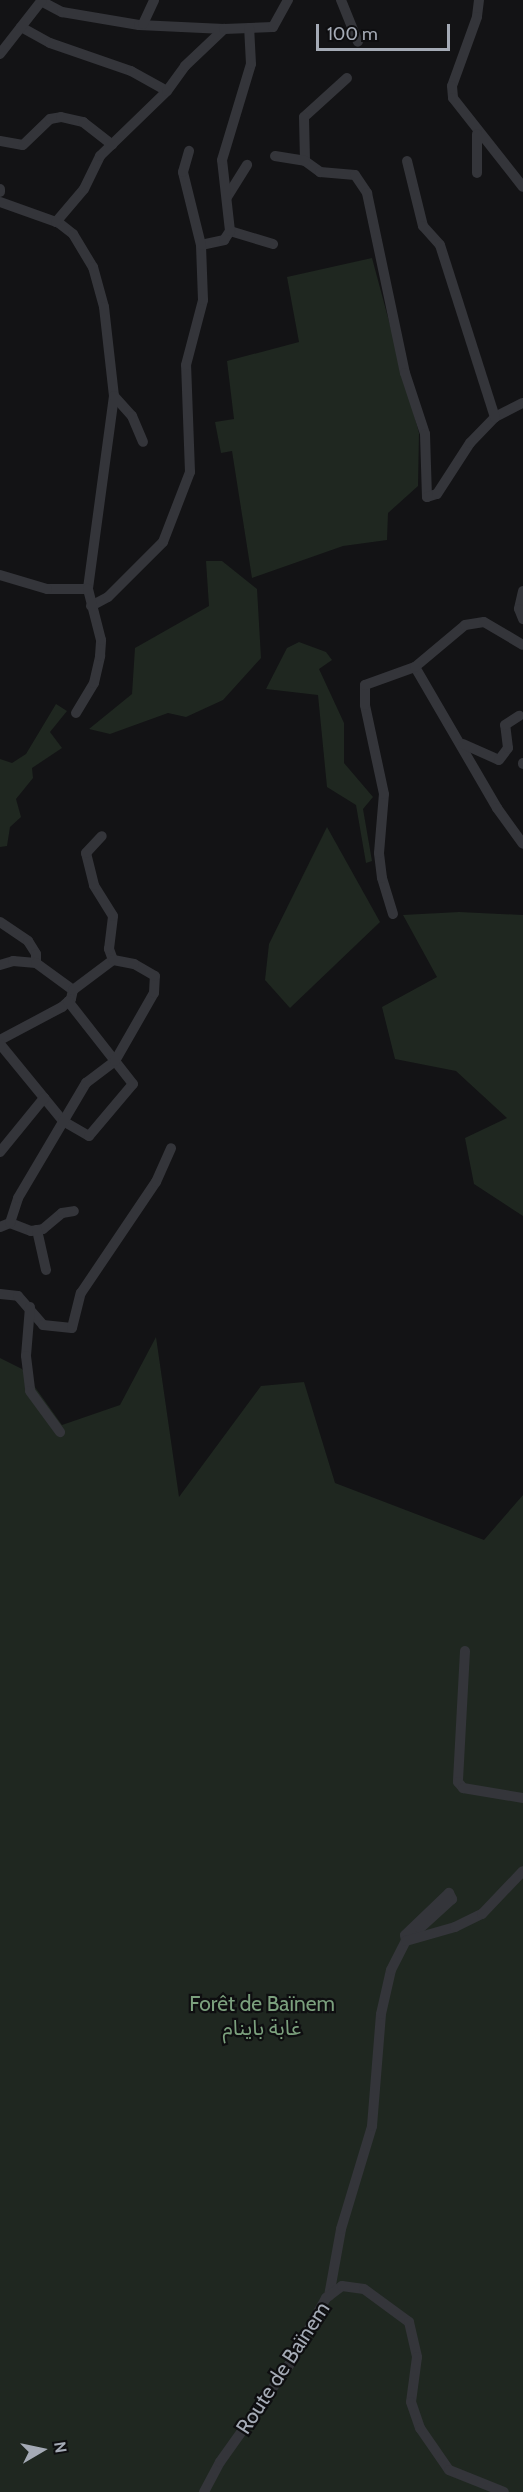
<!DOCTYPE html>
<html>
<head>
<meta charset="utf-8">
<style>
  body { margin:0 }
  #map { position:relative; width:523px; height:2492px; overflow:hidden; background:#131315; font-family:Cabin,"Noto Sans Arabic",sans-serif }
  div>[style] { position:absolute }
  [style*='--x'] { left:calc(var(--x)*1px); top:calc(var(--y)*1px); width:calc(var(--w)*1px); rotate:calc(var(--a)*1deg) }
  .green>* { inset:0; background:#1f2720 }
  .minor>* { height:10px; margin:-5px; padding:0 5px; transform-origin:5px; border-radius:5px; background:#34353a }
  span { translate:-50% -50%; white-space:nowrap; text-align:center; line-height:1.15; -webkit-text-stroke:4.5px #0e0e10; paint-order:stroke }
  .park-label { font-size:21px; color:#7ba07d }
  .street-label { font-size:21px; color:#a4aab5 }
  .north { position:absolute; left:12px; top:2420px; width:60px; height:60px; -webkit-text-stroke:4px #0e0e10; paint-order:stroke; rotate:81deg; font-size:16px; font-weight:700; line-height:24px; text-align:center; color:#a4aab5 }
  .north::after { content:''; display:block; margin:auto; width:21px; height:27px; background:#a4aab5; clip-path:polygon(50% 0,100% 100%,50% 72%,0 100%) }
  .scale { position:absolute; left:316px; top:24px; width:134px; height:27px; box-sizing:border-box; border:3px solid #a4aab5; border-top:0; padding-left:8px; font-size:18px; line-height:21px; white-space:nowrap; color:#a4aab5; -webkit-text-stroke:4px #0e0e10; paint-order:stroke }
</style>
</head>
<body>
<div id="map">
  <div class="green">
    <i style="clip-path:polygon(372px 258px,419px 433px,418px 486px,388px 513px,387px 540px,343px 546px,252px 578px,232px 451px,221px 453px,215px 422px,234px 419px,227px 361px,299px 342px,287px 277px)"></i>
    <i style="clip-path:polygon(206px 561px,222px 561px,257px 589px,261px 658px,223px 700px,186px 717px,168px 713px,110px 734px,89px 729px,132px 694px,135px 648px,209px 606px)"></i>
    <i style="clip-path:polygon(299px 642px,326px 652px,332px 660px,319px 669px,344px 723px,344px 763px,373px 797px,363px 809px,372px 861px,366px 863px,356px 805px,327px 787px,318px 695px,266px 689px,287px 648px)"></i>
    <i style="clip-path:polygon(56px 704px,67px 711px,50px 732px,62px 748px,32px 768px,33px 778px,16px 799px,21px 817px,10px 827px,7px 846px,0 847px,0 759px,12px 763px,26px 754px)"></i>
    <i style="clip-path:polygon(327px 827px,380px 922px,290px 1008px,265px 980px,269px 944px)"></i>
    <i style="clip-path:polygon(459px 912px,523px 915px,523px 1216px,474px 1184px,465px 1138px,507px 1118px,456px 1071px,395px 1059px,382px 1007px,437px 977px,403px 915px)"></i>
    <i style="clip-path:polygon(156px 1337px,179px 1497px,261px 1386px,304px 1382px,335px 1483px,484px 1540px,523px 1495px,523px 2492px,0 2492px,0 1358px,22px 1369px,62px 1425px,120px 1405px)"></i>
  </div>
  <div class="minor">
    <i style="--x:341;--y:0;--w:45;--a:68"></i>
    <i style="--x:479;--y:0;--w:17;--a:97"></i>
    <i style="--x:477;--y:17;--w:73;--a:109.9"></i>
    <i style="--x:452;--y:86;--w:12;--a:85"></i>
    <i style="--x:453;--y:98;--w:113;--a:51.8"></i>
    <i style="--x:41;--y:1;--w:24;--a:28"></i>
    <i style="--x:62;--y:12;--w:78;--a:9.6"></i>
    <i style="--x:139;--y:25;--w:85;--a:2.7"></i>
    <i style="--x:143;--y:24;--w:26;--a:-65"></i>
    <i style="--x:21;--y:27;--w:33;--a:29"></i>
    <i style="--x:50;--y:43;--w:86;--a:19.1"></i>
    <i style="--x:131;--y:71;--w:41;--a:29.1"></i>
    <i style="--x:0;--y:54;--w:68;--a:-52.1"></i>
    <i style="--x:347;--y:78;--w:58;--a:137.8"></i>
    <i style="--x:304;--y:117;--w:44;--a:88.7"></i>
    <i style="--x:305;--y:161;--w:19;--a:36"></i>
    <i style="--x:320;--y:172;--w:35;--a:5"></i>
    <i style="--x:355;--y:175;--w:22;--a:56"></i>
    <i style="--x:367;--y:193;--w:184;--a:78.1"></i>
    <i style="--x:405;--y:373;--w:64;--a:71.8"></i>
    <i style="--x:425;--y:434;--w:63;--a:88.2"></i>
    <i style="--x:427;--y:497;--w:10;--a:-17"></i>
    <i style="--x:437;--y:494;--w:61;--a:-57.1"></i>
    <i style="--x:470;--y:443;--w:36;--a:-46"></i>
    <i style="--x:495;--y:417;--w:31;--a:-27"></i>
    <i style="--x:0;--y:141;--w:23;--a:10"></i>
    <i style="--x:23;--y:145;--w:37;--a:-44"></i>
    <i style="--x:50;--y:119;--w:11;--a:-10"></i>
    <i style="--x:61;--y:117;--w:23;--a:13"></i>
    <i style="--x:83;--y:122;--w:37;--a:38"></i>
    <i style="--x:275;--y:156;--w:30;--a:9"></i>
    <i style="--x:407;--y:161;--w:67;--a:76.2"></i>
    <i style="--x:423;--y:226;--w:25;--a:48"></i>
    <i style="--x:440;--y:245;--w:181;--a:72.3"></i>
    <i style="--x:477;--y:173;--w:39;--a:-90"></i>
    <i style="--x:0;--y:189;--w:3;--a:90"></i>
    <i style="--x:227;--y:197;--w:38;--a:-58"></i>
    <i style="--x:0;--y:202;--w:63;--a:19.6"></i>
    <i style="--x:59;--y:223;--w:18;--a:38"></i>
    <i style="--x:73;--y:234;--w:39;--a:59"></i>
    <i style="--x:93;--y:267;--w:41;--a:74.6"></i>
    <i style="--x:104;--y:307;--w:90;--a:83.6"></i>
    <i style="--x:114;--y:396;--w:195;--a:97.7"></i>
    <i style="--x:88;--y:589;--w:41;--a:180"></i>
    <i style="--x:47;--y:589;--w:49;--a:-163.4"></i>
    <i style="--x:56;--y:222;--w:43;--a:-49.7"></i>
    <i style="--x:84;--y:189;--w:37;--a:-64"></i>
    <i style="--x:100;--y:156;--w:93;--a:-44.1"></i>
    <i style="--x:167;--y:91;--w:31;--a:-54"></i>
    <i style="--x:185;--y:66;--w:54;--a:-43.5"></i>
    <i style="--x:224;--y:29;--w:49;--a:-2.3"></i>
    <i style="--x:273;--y:27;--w:31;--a:-61"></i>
    <i style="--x:230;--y:231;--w:45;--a:16.8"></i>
    <i style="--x:201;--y:245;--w:24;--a:-12"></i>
    <i style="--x:224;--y:240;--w:11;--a:-56"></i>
    <i style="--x:230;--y:231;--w:71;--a:-96.4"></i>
    <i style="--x:222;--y:160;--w:100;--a:-73.2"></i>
    <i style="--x:251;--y:64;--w:36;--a:-93"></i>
    <i style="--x:114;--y:396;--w:27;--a:48"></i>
    <i style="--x:132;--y:416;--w:28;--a:67"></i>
    <i style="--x:523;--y:591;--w:18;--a:103"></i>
    <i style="--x:519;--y:609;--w:11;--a:68"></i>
    <i style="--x:91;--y:606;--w:19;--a:-28"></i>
    <i style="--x:108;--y:597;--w:78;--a:-45"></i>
    <i style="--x:163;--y:542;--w:75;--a:-68.9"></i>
    <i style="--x:190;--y:472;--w:107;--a:-92.1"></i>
    <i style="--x:186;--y:365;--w:67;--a:-75.3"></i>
    <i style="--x:203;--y:300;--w:55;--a:-92.1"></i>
    <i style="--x:201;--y:245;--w:75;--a:-103.9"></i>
    <i style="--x:183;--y:172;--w:22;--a:-74"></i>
    <i style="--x:415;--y:667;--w:163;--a:59.8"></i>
    <i style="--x:497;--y:808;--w:44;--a:54.2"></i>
    <i style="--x:76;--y:713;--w:35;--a:-59"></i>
    <i style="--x:94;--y:683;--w:28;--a:-77"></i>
    <i style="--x:100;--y:656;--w:16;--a:-86"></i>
    <i style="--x:101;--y:640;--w:53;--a:-104.3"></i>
    <i style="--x:463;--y:744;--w:39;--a:24"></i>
    <i style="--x:499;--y:760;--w:15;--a:-53"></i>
    <i style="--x:508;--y:748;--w:23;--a:-97"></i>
    <i style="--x:505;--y:725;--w:17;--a:-33"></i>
    <i style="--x:523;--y:763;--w:1;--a:90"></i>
    <i style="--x:393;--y:914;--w:38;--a:-107"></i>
    <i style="--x:382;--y:878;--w:25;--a:-97"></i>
    <i style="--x:379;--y:853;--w:59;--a:-85.2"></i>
    <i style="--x:384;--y:794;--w:91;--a:-102.1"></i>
    <i style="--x:365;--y:705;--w:20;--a:-90"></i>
    <i style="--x:365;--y:685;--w:53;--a:-19.8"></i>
    <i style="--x:415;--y:667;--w:65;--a:-40"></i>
    <i style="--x:465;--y:625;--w:19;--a:-9"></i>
    <i style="--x:484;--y:622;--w:45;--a:30.5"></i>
    <i style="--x:0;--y:922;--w:34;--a:34"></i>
    <i style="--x:28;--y:941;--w:15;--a:58"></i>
    <i style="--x:36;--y:954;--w:9;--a:90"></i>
    <i style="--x:0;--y:965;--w:14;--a:-17"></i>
    <i style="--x:13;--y:961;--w:23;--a:5"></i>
    <i style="--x:36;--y:963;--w:46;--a:36.1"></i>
    <i style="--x:73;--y:990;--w:9;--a:103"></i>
    <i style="--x:71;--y:999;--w:12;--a:138"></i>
    <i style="--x:62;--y:1007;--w:70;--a:152"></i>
    <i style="--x:73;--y:990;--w:50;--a:-36.9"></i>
    <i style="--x:113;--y:960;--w:12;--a:-110"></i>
    <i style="--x:109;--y:949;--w:33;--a:-83"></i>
    <i style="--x:113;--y:916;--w:36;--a:-122"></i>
    <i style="--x:94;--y:885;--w:33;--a:-104"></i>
    <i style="--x:86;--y:853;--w:23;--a:-47"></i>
    <i style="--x:0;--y:1044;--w:99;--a:50.7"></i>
    <i style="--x:63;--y:1121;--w:30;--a:30"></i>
    <i style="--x:89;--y:1136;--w:68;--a:-49.8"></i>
    <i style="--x:133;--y:1084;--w:105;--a:-128.1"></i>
    <i style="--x:0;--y:1152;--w:70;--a:-50.8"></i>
    <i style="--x:10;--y:1223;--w:22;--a:21"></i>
    <i style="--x:31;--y:1231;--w:12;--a:-9"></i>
    <i style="--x:43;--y:1229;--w:25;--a:-40"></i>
    <i style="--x:62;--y:1213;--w:12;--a:-9"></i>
    <i style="--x:0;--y:1227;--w:11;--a:-22"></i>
    <i style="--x:10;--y:1223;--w:26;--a:-72"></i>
    <i style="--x:18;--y:1198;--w:134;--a:-59.4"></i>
    <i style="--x:86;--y:1083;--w:36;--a:-37"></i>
    <i style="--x:115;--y:1061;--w:78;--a:-60.2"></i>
    <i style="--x:154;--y:993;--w:17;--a:-87"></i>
    <i style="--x:155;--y:976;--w:24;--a:-150"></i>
    <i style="--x:134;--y:964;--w:21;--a:-169"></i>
    <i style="--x:37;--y:1230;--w:41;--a:77.3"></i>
    <i style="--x:0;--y:1294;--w:18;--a:6"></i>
    <i style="--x:18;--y:1296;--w:38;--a:49"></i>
    <i style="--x:43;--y:1325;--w:29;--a:6"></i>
    <i style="--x:72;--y:1328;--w:36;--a:-76"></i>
    <i style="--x:81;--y:1293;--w:134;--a:-56"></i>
    <i style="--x:156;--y:1182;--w:37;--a:-66"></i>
    <i style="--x:30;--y:1307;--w:49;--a:94.7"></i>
    <i style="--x:26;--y:1356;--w:35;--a:83"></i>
    <i style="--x:30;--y:1391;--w:51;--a:53.8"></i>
    <i style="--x:465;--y:1651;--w:131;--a:93.1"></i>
    <i style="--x:458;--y:1782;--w:8;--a:50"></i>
    <i style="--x:463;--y:1788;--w:61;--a:9.5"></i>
    <i style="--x:449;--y:1893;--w:7;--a:63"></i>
    <i style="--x:452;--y:1899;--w:62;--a:137.6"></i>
    <i style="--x:406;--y:1941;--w:6;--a:-99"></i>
    <i style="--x:405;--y:1935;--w:61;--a:-43.7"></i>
    <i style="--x:329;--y:2296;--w:68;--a:-79.8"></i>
    <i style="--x:341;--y:2229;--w:108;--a:-73.2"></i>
    <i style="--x:372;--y:2126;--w:112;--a:-85.4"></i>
    <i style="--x:381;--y:2014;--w:45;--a:-77.2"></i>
    <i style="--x:391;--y:1970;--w:33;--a:-63"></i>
    <i style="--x:406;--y:1941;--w:51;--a:-15.9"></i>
    <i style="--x:455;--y:1927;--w:30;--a:-26"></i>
    <i style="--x:482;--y:1914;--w:59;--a:-46.4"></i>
    <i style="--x:204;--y:2492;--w:34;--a:-62"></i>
    <i style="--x:220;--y:2462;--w:119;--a:-54.6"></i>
    <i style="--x:289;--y:2365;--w:77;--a:-61.1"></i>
    <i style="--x:326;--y:2298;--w:20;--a:-37"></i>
    <i style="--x:342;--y:2286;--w:22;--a:8"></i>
    <i style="--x:364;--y:2289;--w:56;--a:36.3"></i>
    <i style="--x:409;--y:2322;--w:36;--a:77"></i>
    <i style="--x:417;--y:2357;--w:45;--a:97.6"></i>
    <i style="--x:411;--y:2402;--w:28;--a:71"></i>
    <i style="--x:420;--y:2428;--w:51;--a:55.4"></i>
    <i style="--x:449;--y:2470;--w:59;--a:21.8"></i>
  </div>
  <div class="park-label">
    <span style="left:262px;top:2016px">Forêt de Baïnem<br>غابة باينام</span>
  </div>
  <div class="street-label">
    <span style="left:283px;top:2368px;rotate:-57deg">Route de Baïnem</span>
  </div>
  <div class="north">N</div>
  <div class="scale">100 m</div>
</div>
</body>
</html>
